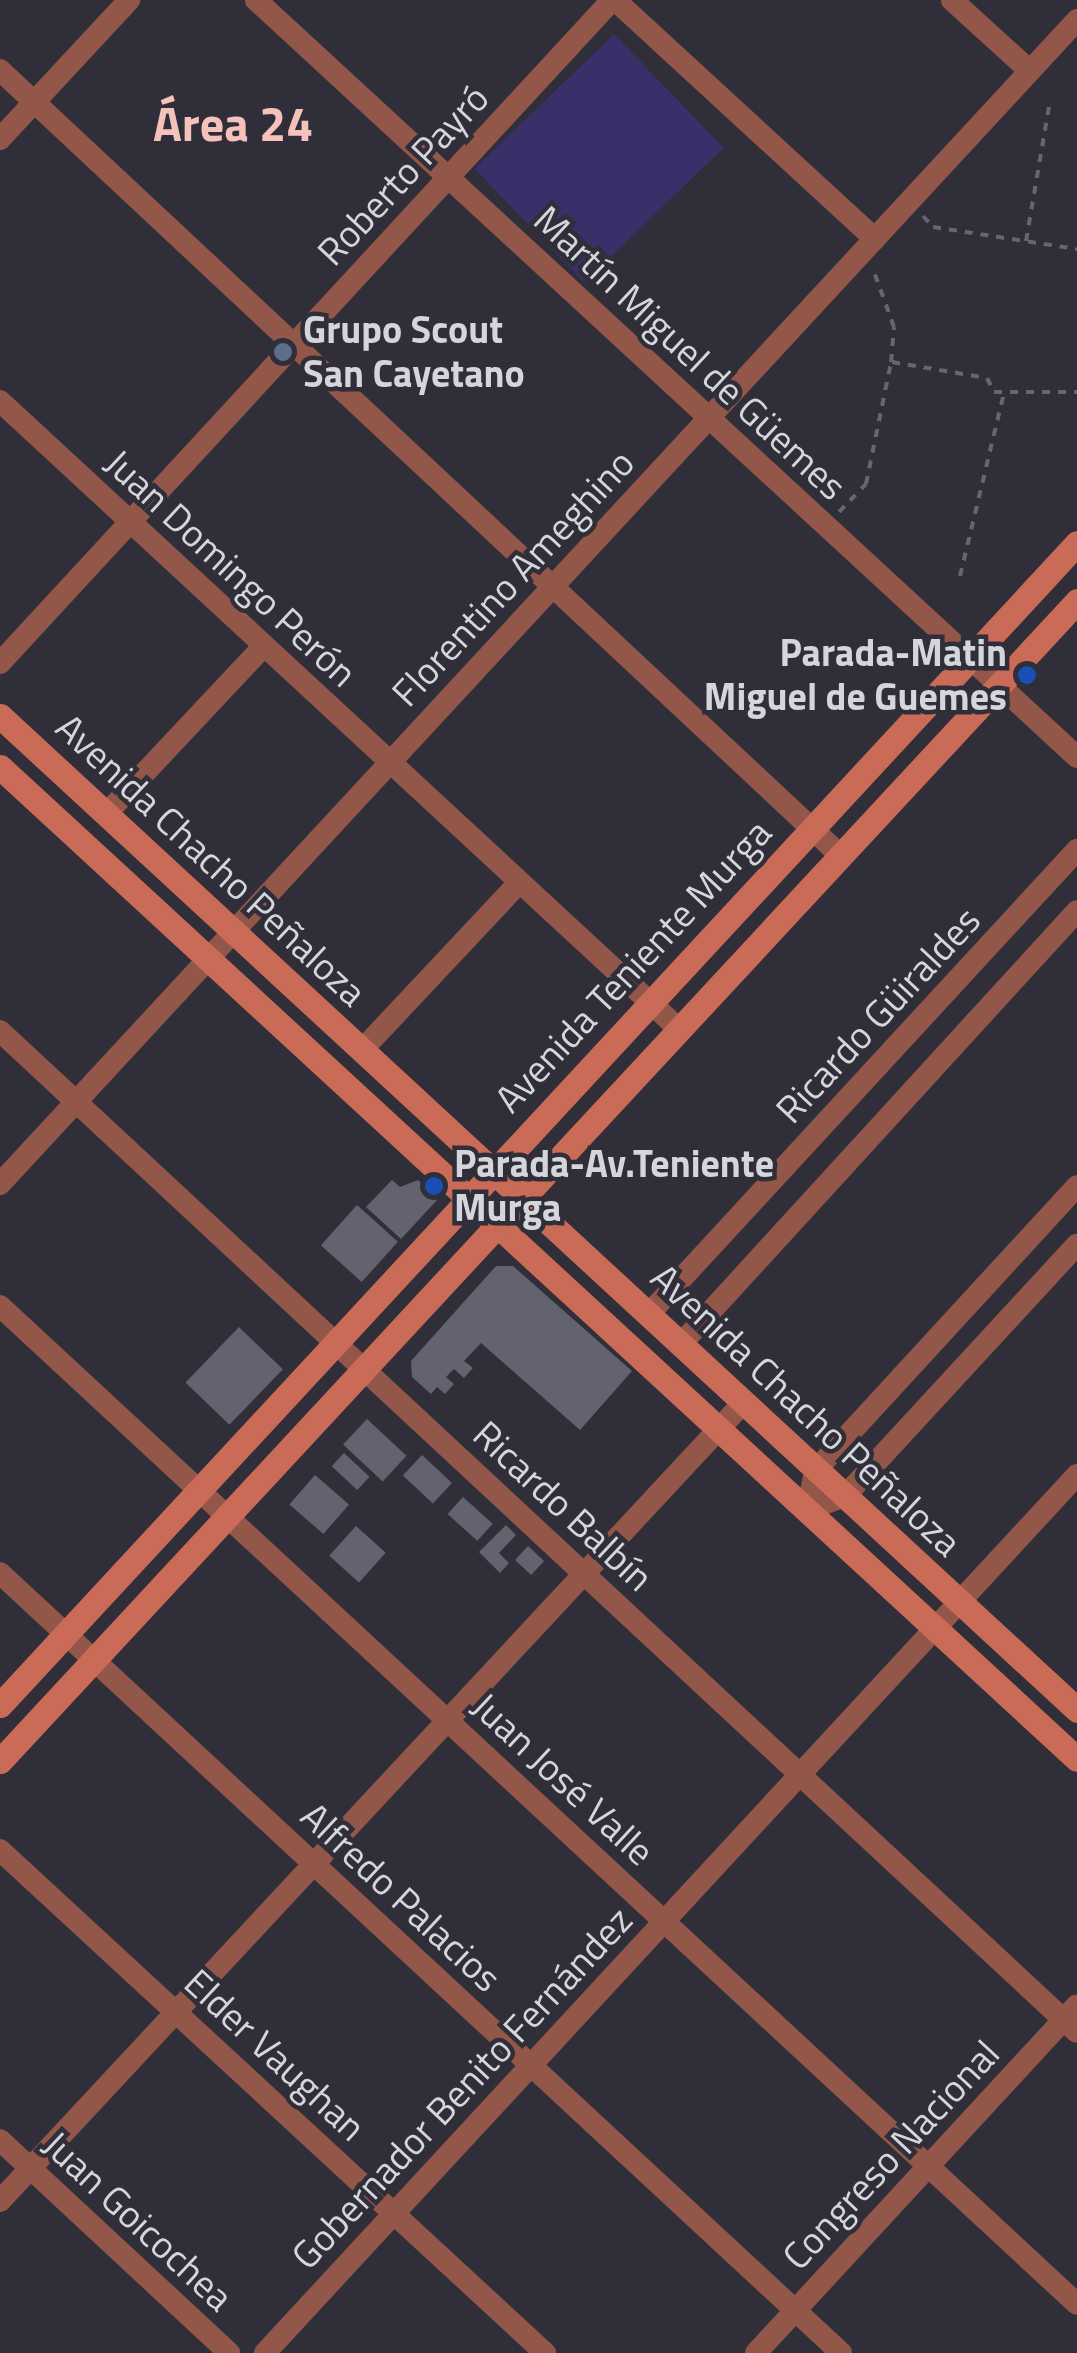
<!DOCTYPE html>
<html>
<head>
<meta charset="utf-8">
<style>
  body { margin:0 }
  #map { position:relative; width:1077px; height:2353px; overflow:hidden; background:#2f2e39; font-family:"Titillium Web",sans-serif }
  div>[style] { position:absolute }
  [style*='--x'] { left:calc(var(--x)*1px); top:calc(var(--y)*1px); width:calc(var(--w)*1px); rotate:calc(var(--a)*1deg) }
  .green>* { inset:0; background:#3a2f68; transform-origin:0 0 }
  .building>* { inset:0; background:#63626f; transform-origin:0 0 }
  .path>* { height:4px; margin-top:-2px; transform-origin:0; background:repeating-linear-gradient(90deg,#676670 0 8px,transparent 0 16px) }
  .street>* { height:22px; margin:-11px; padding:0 11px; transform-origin:11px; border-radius:11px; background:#93574a }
  .secondary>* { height:25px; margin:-12.5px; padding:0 12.5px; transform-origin:12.5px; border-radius:12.5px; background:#ca6b57 }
  .dots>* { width:28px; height:28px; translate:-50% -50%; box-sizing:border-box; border:5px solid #2f2e39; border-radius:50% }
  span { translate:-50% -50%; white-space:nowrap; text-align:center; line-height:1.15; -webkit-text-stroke:9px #2f2e39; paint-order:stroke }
  .street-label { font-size:38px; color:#d5d5dc }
  .poi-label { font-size:38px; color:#d5d5dc; font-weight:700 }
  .left { translate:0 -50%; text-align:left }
  .right { translate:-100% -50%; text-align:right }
  .district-label { font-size:48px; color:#f5c2bb; font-weight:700 }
</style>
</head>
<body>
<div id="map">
  <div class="green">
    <i style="left:614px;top:34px;width:158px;height:194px;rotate:46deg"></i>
  </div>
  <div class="building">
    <i style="clip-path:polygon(392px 1180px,400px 1187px,418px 1180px,438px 1199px,401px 1239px,366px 1207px)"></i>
    <i style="left:357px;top:1205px;width:55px;height:54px;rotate:42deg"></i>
    <i style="clip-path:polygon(496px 1266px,513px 1266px,632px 1371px,580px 1430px,481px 1343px,464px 1361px,473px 1368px,464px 1378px,454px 1369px,446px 1377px,454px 1384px,445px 1394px,437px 1387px,431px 1394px,412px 1377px,411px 1361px)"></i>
    <i style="left:239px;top:1327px;width:61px;height:77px;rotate:44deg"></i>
    <i style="left:367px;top:1419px;width:54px;height:35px;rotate:43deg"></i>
    <i style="left:344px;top:1453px;width:35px;height:18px;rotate:43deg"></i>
    <i style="left:422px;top:1455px;width:41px;height:28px;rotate:43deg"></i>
    <i style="left:315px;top:1475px;width:45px;height:39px;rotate:41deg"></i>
    <i style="left:463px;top:1497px;width:40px;height:23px;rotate:42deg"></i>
    <i style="clip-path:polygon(506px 1525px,516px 1535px,499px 1553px,509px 1563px,500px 1573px,479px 1552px)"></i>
    <i style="left:356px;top:1526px;width:40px;height:40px;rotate:42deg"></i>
    <i style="left:528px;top:1546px;width:22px;height:19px;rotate:43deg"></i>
  </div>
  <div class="path">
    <i style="--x:923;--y:216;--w:15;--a:48"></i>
    <i style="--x:933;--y:227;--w:146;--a:8.7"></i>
    <i style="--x:1026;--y:241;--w:143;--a:-80.3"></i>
    <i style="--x:892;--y:362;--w:96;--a:9.6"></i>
    <i style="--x:987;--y:378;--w:16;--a:63"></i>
    <i style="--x:994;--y:392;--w:83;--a:0"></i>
    <i style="--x:839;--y:512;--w:39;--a:-46"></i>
    <i style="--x:866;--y:484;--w:125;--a:-78.4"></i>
    <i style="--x:891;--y:362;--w:35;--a:-85"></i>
    <i style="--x:894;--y:327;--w:62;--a:-109.9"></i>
    <i style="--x:960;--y:576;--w:188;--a:-76.5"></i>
  </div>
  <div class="street">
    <i style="--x:256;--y:0;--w:1117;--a:42.68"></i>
    <i style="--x:615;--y:0;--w:353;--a:42.6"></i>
    <i style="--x:952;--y:0;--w:105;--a:42.3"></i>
    <i style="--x:0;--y:70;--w:1151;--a:43.06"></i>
    <i style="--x:0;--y:139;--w:190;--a:-47.1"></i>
    <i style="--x:0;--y:401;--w:926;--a:42.77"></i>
    <i style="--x:0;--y:663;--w:902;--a:-47.29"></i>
    <i style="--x:106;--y:814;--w:231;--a:-46.8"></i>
    <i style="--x:0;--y:1031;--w:1470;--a:42.91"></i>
    <i style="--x:362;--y:1050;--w:229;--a:-46.8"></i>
    <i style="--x:0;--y:1184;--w:1586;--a:-47.22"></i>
    <i style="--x:0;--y:1306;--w:1468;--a:42.82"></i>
    <i style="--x:648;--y:1315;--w:633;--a:-47.31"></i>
    <i style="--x:680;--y:1345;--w:588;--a:-47.55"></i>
    <i style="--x:807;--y:1510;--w:40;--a:-78"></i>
    <i style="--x:815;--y:1471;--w:387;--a:-47.4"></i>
    <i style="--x:807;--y:1510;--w:40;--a:-20.2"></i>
    <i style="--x:845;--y:1496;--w:342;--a:-47.3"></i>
    <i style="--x:0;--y:1573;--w:1147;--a:42.84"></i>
    <i style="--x:0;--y:1850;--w:742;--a:42.71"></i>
    <i style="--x:0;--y:2140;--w:313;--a:42.9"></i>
    <i style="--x:0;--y:2201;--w:1090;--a:-47.04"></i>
    <i style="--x:265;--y:2353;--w:1196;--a:-47.24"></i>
    <i style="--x:756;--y:2353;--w:473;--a:-47.3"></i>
  </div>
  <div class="secondary">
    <i style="--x:0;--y:716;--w:1466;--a:42.7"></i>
    <i style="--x:0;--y:767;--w:1464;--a:42.65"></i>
    <i style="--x:0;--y:1705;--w:1584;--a:-47.17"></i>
    <i style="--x:0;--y:1761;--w:1583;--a:-47.12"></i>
  </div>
  <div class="dots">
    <i style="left:283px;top:352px;background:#5c6f8a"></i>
    <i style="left:1027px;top:675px;background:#1a4fb4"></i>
    <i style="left:434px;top:1186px;background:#1a4fb4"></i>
  </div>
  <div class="street-label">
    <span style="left:403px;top:175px;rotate:-47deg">Roberto Payró</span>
    <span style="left:690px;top:353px;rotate:43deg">Martín Miguel de Güemes</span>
    <span style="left:231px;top:568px;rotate:43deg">Juan Domingo Perón</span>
    <span style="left:513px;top:578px;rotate:-47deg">Florentino Ameghino</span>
    <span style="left:211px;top:860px;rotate:43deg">Avenida Chacho Peñaloza</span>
    <span style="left:633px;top:966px;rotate:-47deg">Avenida Teniente Murga</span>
    <span style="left:878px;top:1015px;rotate:-47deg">Ricardo Güiraldes</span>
    <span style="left:806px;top:1410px;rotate:43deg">Avenida Chacho Peñaloza</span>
    <span style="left:563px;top:1506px;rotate:43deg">Ricardo Balbín</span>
    <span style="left:563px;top:1779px;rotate:43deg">Juan José Valle</span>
    <span style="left:401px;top:1897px;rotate:43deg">Alfredo Palacios</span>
    <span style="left:275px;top:2055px;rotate:43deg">Elder Vaughan</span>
    <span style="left:462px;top:2088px;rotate:-47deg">Gobernador Benito Fernández</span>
    <span style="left:891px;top:2155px;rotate:-47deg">Congreso Nacional</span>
    <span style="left:138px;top:2221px;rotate:43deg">Juan Goicochea</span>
  </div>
  <div class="poi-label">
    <span class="left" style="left:303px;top:352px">Grupo Scout<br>San Cayetano</span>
    <span class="right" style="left:1007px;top:675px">Parada-Matin<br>Miguel de Guemes</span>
    <span class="left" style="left:454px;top:1186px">Parada-Av.Teniente<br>Murga</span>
  </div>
  <div class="district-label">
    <span style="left:233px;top:124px">Área 24</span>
  </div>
</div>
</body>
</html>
